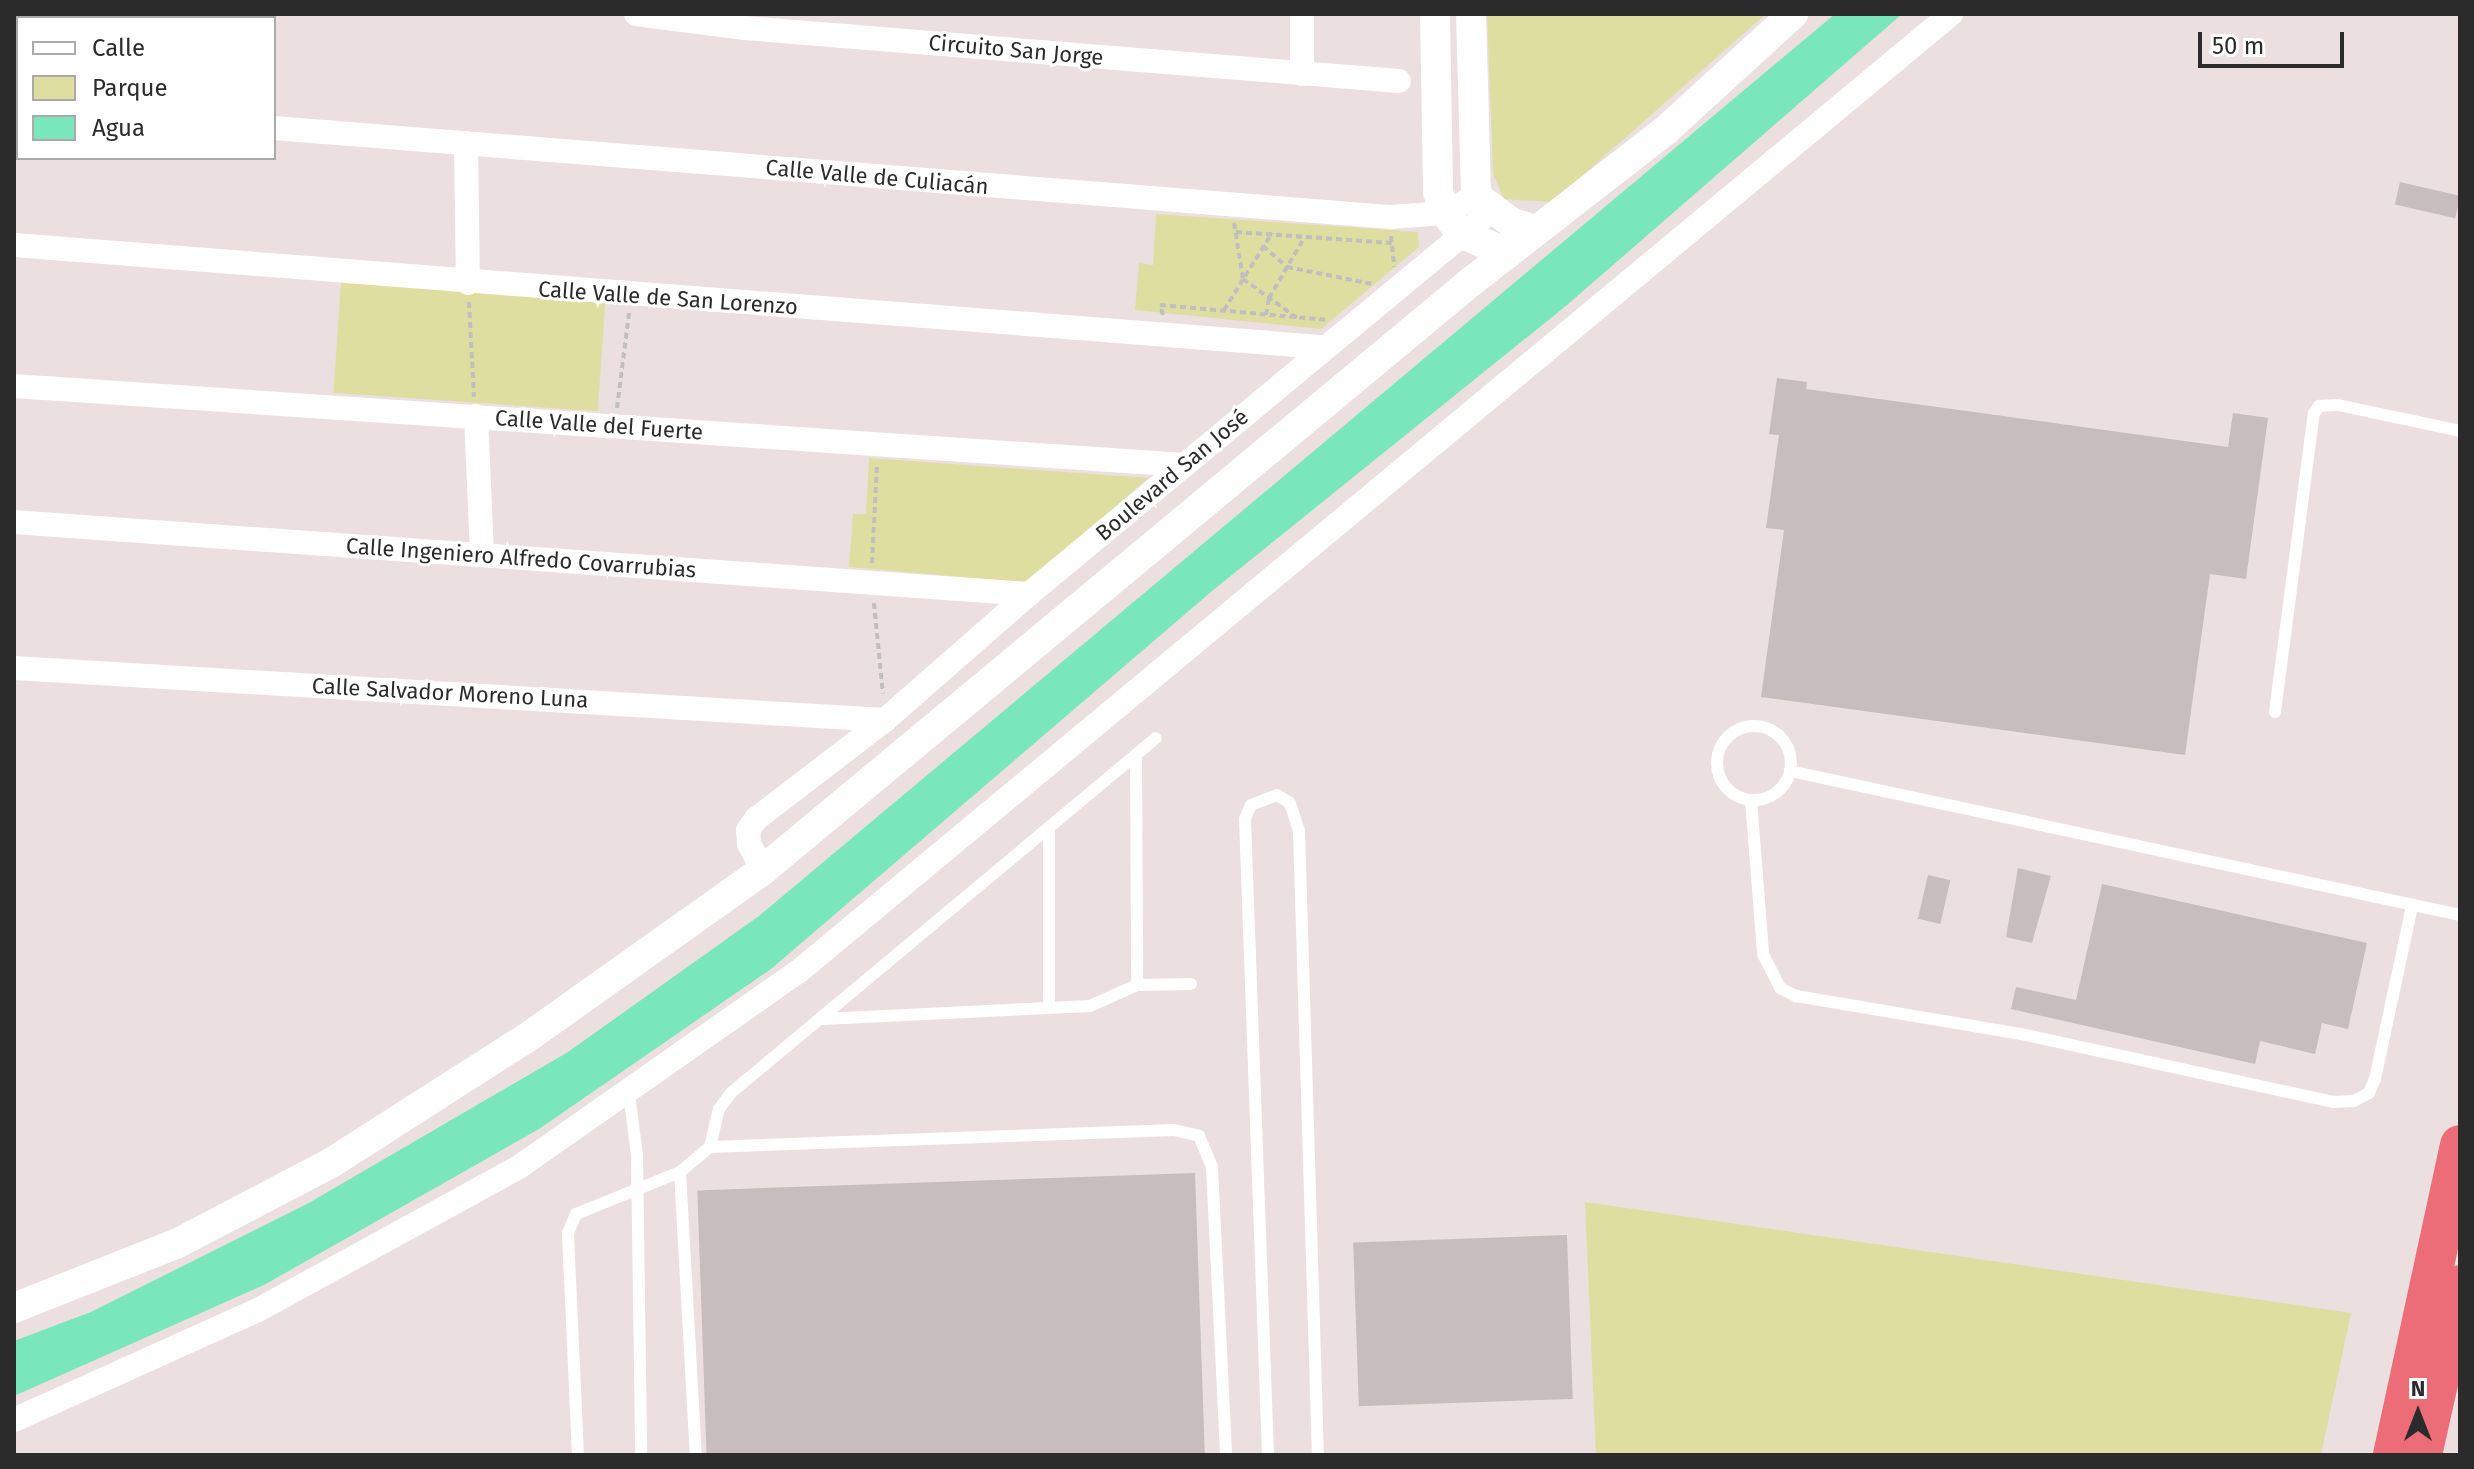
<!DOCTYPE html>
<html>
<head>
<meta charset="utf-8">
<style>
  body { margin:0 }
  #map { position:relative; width:2474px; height:1469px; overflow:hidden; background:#ecdfe0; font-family:"Fira Sans",sans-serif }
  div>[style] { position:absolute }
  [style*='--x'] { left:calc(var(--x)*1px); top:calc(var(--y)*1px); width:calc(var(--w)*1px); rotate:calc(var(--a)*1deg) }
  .green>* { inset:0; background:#dedea0; transform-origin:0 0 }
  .water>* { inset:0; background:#7ae6bb }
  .building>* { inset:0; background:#c8bdbe; transform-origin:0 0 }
  .path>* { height:4px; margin-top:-2px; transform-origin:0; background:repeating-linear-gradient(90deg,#bfbfbf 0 6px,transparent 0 10px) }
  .service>* { height:12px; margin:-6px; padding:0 6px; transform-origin:6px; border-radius:6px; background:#fff }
  .service>.ring { margin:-6px; padding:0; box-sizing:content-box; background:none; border:12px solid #fff; border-radius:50% }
  .minor>* { height:24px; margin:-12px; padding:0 12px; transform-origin:12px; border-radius:12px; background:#fff }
  .tertiary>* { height:30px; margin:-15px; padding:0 15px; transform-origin:15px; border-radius:15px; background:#fff }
  .trunk>* { height:40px; margin:-20px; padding:0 20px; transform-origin:20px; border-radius:20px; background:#ec6d78 }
  span { translate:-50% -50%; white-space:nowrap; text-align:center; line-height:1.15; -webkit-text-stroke:6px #fff; paint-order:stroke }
  .street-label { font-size:22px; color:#2b2b2b }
  .frame { position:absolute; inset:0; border:16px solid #2b2b2b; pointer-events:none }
  .legend { position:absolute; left:16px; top:16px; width:260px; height:144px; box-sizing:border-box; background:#fff; border:2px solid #aaa; margin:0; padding:10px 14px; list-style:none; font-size:24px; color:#2b2b2b }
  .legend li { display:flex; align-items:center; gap:16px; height:40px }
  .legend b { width:40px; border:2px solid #aaa }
  .north { position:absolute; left:2378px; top:1373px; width:80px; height:80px; -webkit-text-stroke:6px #fff; paint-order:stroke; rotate:0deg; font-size:22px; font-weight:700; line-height:32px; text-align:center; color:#2b2b2b }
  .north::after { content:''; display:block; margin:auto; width:28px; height:36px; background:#2b2b2b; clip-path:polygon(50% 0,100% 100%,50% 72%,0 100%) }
  .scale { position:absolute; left:2198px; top:32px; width:146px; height:36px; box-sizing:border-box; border:4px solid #2b2b2b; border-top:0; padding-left:10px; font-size:24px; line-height:28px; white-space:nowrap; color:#2b2b2b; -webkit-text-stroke:6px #fff; paint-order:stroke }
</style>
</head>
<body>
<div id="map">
  <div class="green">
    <i style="clip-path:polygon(1487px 14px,1766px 14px,1552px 202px,1504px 199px,1493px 173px)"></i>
    <i style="clip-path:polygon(1156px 214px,1418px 232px,1419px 247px,1321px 329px,1135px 310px,1139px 263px,1153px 265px)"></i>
    <i style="left:341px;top:283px;width:265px;height:110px;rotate:4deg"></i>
    <i style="clip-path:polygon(869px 458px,1148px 478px,1029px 583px,849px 567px,853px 514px,866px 514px)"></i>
    <i style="clip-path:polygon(1585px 1202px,2351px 1313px,2321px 1455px,1596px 1455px)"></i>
  </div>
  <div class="water">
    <i style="clip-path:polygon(1835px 14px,1902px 14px,1567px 305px,1212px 591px,771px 969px,539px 1129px,264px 1285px,14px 1396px,14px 1341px,91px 1312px,307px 1204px,568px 1052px,759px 916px)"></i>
  </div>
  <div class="building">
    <i style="left:2400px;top:182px;width:62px;height:23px;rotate:13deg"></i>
    <i style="clip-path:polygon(1777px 378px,1807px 382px,1806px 389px,2228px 447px,2233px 413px,2268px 418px,2246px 579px,2210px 574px,2185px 755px,1761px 697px,1784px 530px,1766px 528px,1779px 435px,1769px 434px)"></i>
    <i style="clip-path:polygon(2018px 868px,2051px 876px,2032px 943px,2006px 937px)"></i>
    <i style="left:1928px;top:875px;width:23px;height:45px;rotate:13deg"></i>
    <i style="clip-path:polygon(2102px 884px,2367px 943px,2348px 1029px,2322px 1023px,2315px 1054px,2260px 1041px,2255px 1064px,2011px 1009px,2016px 987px,2076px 1000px)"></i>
    <i style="left:1195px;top:1173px;width:282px;height:498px;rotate:88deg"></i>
    <i style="left:1567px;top:1235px;width:164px;height:214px;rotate:88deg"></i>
  </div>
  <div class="path">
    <i style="--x:1234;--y:223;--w:57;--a:80.9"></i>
    <i style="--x:1243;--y:279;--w:67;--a:35.8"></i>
    <i style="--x:1236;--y:232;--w:156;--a:4"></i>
    <i style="--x:1391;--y:236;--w:31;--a:84"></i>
    <i style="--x:1263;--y:246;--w:32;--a:41"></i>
    <i style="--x:1287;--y:267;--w:87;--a:11.3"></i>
    <i style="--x:469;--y:302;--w:95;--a:87"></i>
    <i style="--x:1224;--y:310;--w:91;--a:-58.1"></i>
    <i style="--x:1163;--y:315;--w:10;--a:-107"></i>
    <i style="--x:1160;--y:305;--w:169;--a:5.1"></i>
    <i style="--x:1266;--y:315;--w:17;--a:-80"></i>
    <i style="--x:1269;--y:298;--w:69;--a:-59.7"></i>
    <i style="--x:617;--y:408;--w:96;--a:-82.8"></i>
    <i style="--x:872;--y:563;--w:99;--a:-87.1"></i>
    <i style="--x:874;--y:603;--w:91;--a:84.4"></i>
  </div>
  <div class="service">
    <i style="--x:2275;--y:712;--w:302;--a:-82.6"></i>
    <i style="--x:2314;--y:413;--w:9;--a:-54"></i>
    <i style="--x:2319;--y:406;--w:19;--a:-3"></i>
    <i style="--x:2338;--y:405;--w:125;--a:12"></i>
    <i class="ring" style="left:1717px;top:726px;width:62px;height:62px"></i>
    <i style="--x:1136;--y:757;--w:228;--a:89.7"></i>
    <i style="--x:1790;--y:771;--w:685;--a:12.13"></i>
    <i style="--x:1751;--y:800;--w:154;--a:85.5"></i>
    <i style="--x:1763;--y:954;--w:38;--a:63"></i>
    <i style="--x:1780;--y:988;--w:18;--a:27"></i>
    <i style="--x:1796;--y:996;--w:233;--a:9.6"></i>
    <i style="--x:2026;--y:1035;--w:314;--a:12.3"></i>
    <i style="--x:2333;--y:1102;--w:21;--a:-3"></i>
    <i style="--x:2354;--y:1101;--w:17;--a:-28"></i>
    <i style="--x:2369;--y:1093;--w:15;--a:-67"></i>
    <i style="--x:2375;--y:1079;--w:177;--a:-77.9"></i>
    <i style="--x:1049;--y:832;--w:175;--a:90"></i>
    <i style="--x:823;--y:1019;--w:267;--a:-2.8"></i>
    <i style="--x:1090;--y:1006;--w:51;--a:-24.1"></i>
    <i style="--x:1137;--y:985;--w:54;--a:-1.1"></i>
    <i style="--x:629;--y:1094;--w:62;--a:82.5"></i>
    <i style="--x:637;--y:1155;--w:300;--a:89.2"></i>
    <i style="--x:710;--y:1147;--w:464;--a:-2.1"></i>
    <i style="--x:1174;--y:1130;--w:26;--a:13"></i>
    <i style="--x:1199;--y:1136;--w:34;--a:67"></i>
    <i style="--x:1212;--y:1167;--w:288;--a:87.2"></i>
    <i style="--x:680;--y:1172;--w:283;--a:86.8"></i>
    <i style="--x:578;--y:1455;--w:222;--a:-92.6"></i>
    <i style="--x:568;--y:1233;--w:21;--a:-67"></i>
    <i style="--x:576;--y:1214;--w:112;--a:-22"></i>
    <i style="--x:680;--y:1172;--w:39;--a:-40"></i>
    <i style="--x:710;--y:1147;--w:39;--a:-77"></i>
    <i style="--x:719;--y:1109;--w:21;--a:-53"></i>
    <i style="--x:732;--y:1092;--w:552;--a:-39.86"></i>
    <i style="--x:1268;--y:1455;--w:636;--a:-92.07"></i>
    <i style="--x:1245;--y:819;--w:15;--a:-67"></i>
    <i style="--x:1251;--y:805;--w:28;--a:-21"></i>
    <i style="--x:1277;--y:795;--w:15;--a:32"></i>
    <i style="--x:1290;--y:803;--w:29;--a:72"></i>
    <i style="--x:1299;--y:831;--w:624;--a:88.26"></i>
  </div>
  <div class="minor">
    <i style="--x:636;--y:14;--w:110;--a:7.3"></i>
    <i style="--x:745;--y:28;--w:656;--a:4.63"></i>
    <i style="--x:1302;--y:74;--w:60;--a:-90"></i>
    <i style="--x:14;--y:107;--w:4;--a:14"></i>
    <i style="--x:274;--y:128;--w:1121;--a:4.56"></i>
    <i style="--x:1391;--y:217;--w:54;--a:-4.2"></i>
    <i style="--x:1445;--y:213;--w:35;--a:-29"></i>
    <i style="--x:466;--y:143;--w:140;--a:89.2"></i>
    <i style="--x:14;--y:245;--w:1313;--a:4.46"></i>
    <i style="--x:14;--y:386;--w:1174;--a:3.86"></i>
    <i style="--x:476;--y:416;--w:139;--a:87.5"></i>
    <i style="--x:14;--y:522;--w:1018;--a:4.06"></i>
    <i style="--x:14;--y:668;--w:873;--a:3.42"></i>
    <i style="--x:763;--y:870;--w:30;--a:-118"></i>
    <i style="--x:749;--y:844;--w:14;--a:-94"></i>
    <i style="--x:748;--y:830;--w:14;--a:-54"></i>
    <i style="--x:756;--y:819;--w:163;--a:-37.5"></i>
    <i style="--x:885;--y:720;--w:191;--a:-41.2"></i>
    <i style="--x:1029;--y:594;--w:600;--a:-39.66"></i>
    <i style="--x:14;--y:1420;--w:268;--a:-24.3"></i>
    <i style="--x:258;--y:1310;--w:298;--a:-28.7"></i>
    <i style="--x:519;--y:1167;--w:340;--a:-35"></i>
    <i style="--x:798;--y:972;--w:1499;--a:-39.72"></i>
  </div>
  <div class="tertiary">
    <i style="--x:1435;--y:14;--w:178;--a:89"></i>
    <i style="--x:1438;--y:192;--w:22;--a:72"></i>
    <i style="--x:1445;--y:213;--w:27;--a:51"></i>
    <i style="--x:1462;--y:234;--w:50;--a:22.4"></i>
    <i style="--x:1471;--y:14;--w:182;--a:88.4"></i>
    <i style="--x:1476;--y:196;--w:45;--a:36.9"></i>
    <i style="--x:1512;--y:223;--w:26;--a:16"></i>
    <i style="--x:14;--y:1308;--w:176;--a:-21.6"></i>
    <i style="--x:178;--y:1243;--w:173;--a:-27.6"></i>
    <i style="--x:331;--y:1163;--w:237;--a:-32.6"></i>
    <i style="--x:531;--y:1035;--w:285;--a:-35.4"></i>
    <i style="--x:763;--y:870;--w:922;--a:-39.72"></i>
    <i style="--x:1472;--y:281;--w:246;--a:-37.9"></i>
    <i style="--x:1666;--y:130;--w:172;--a:-42.4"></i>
  </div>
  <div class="trunk">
    <i style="--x:2393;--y:1455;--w:317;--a:-77.8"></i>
    <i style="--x:2422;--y:1455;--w:174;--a:-77.4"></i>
  </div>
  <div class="street-label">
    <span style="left:1016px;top:50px;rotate:5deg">Circuito San Jorge</span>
    <span style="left:877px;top:177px;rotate:5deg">Calle Valle de Culiacán</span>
    <span style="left:668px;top:298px;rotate:4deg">Calle Valle de San Lorenzo</span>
    <span style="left:599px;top:425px;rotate:4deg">Calle Valle del Fuerte</span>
    <span style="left:1172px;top:475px;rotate:-40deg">Boulevard San José</span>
    <span style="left:521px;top:558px;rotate:4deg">Calle Ingeniero Alfredo Covarrubias</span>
    <span style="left:450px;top:693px;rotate:3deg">Calle Salvador Moreno Luna</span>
  </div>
  <div class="frame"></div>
  <ul class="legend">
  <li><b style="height:10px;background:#fff"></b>Calle</li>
  <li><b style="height:22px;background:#dedea0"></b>Parque</li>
  <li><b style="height:22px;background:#7ae6bb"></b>Agua</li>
  </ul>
  <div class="north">N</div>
  <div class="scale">50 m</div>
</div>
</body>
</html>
